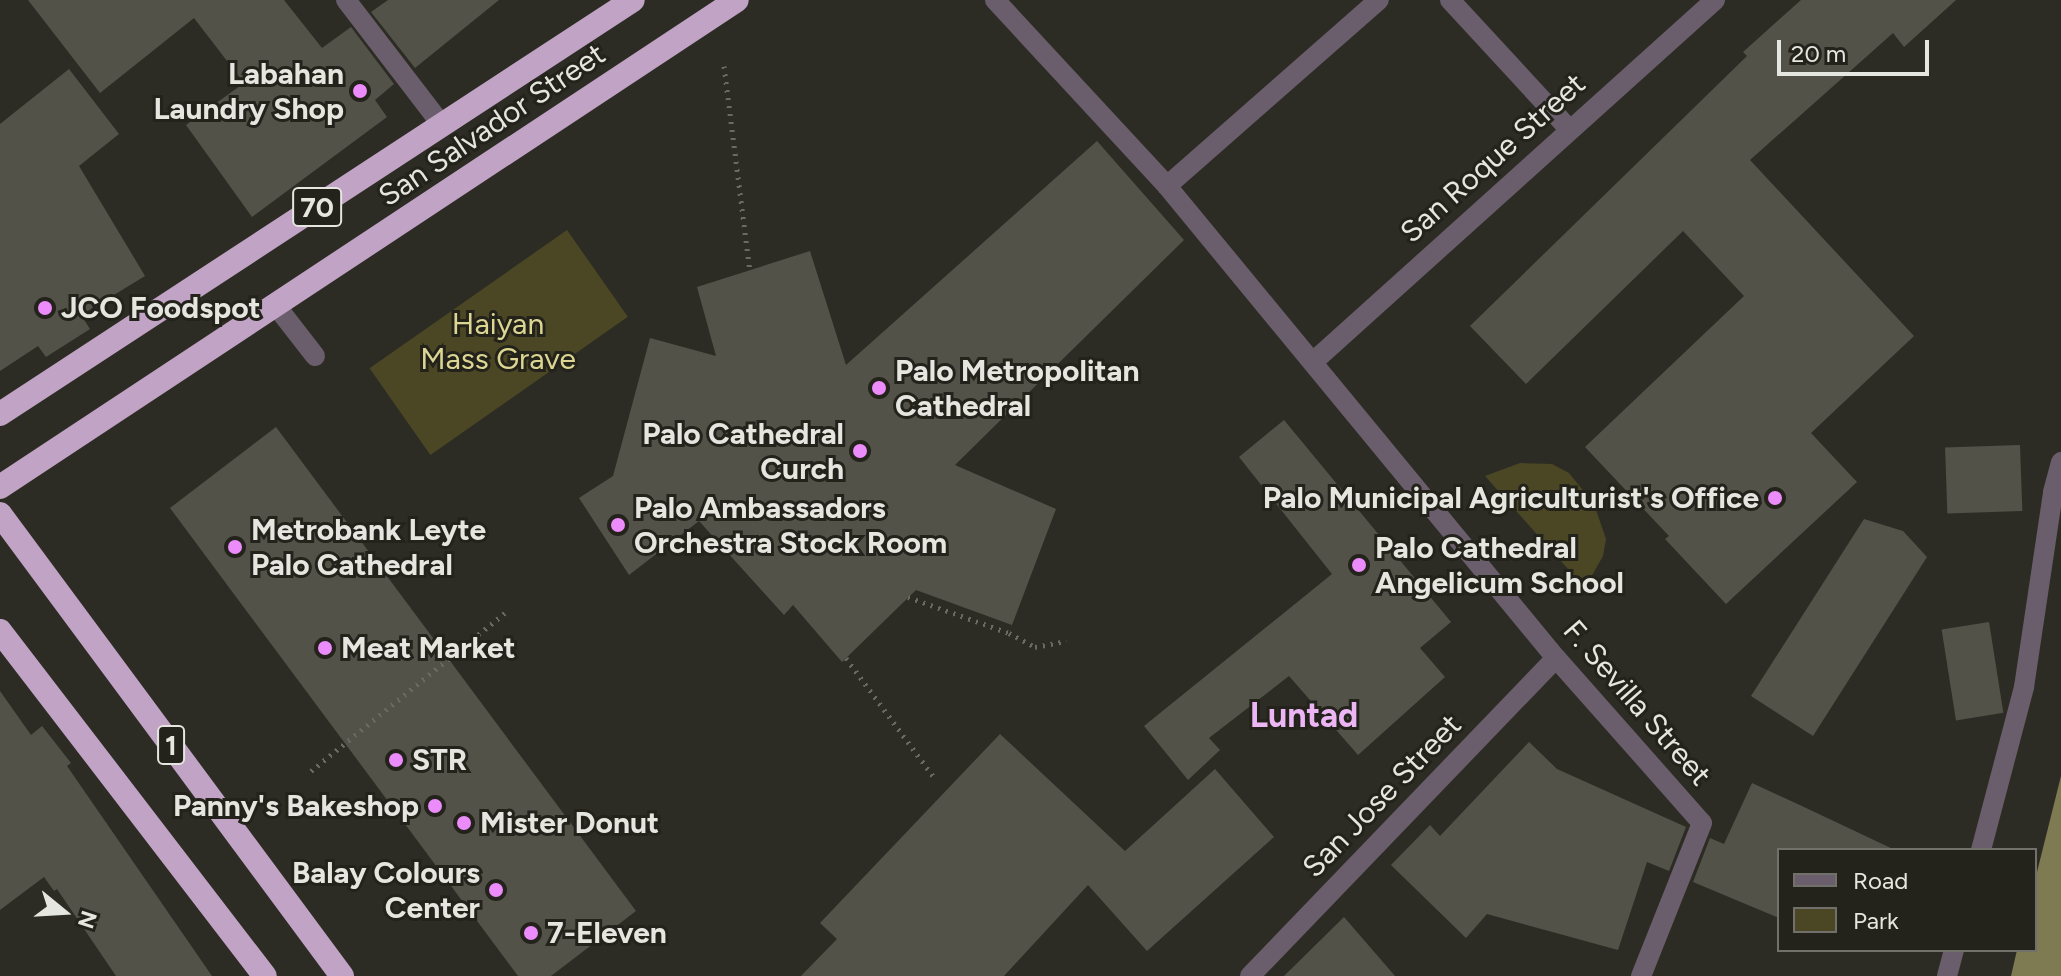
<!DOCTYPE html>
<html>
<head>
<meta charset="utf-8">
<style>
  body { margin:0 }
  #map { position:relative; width:2061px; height:976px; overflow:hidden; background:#2d2c24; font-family:Figtree,sans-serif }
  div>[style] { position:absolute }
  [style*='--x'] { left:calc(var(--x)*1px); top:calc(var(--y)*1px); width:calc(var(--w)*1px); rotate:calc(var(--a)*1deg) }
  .green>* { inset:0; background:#4b4725; transform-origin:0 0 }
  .water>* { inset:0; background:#7e7a52 }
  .building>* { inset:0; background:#535249; transform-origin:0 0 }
  .path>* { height:5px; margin-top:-2.5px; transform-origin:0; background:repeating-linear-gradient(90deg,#6a6962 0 2px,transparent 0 8px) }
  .minor>* { height:20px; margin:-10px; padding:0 10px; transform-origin:10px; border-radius:10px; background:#6a5e6c }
  .highway>* { height:24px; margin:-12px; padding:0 12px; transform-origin:12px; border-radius:12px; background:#c1a3c5 }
  .dots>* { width:22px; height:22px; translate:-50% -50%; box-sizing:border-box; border:4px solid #23221b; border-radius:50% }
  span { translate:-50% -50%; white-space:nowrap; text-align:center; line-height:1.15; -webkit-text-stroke:6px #23221b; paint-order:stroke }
  .shield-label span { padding:2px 6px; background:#23221b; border:2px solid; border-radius:6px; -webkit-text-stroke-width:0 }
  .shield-label { font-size:28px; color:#e6e6e0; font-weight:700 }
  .poi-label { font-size:30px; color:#e6e6e0; font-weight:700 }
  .right { translate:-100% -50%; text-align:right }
  .left { translate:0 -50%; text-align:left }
  .street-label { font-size:30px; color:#e6e6e0 }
  .park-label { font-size:30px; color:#dcd692 }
  .quarter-label { font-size:34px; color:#ebb6f3; font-weight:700 }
  .legend { position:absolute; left:1777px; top:848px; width:260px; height:104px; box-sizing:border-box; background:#23221b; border:2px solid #71706a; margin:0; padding:10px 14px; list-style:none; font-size:24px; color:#e6e6e0 }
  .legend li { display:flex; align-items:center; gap:16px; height:40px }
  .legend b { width:40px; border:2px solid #71706a }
  .north { position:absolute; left:24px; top:872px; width:80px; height:80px; -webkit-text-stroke:6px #23221b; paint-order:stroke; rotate:108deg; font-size:22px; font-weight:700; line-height:32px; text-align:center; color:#e6e6e0 }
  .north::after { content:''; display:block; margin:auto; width:28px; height:36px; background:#e6e6e0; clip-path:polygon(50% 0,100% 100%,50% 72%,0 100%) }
  .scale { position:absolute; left:1777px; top:40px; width:152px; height:36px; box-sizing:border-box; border:4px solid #e6e6e0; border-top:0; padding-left:10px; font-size:24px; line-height:28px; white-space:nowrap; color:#e6e6e0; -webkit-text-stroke:6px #23221b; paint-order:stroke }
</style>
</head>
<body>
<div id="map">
  <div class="green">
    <i style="left:567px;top:230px;width:106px;height:241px;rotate:55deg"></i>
    <i style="clip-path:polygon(1520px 463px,1552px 464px,1569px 473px,1594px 504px,1606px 539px,1603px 556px,1585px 588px,1485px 476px)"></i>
  </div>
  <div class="water">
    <i style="clip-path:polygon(2061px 776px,2061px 976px,2011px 976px,2017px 950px,2035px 950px,2035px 880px)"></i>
  </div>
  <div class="building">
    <i style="clip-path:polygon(28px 0,284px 0,322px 48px,351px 27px,394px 84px,375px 100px,387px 117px,252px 217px,186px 125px,244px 83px,194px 18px,100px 93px)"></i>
    <i style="clip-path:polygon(388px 0,499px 0,415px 68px,371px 12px)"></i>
    <i style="clip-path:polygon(1801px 0,1956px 0,1904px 47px,1893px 33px,1750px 160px,1914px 336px,1811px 433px,1857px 482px,1726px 604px,1665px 539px,1669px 536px,1585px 447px,1744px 296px,1683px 231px,1526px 384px,1470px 326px,1747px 56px,1743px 52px)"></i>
    <i style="clip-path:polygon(69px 69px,119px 134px,79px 166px,145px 276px,81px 315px,90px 329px,46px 357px,38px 346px,0 371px,0 124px)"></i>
    <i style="clip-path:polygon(1097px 141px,1184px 240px,955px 465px,1056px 509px,1012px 625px,916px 590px,842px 662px,793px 605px,784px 615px,699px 521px,629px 575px,579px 498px,613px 476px,650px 338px,716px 356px,697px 287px,810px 251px,846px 365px)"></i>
    <i style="clip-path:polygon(1284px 420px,1451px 622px,1420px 648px,1445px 677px,1358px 755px,1289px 676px,1209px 738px,1220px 750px,1188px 780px,1144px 726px,1332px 574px,1239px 457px)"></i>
    <i style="clip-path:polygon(276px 427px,636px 911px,551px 976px,518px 976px,170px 508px)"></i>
    <i style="left:2020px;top:445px;width:66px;height:75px;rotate:88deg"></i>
    <i style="clip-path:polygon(1864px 519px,1903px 531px,1927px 557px,1813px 736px,1751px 696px)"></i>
    <i style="left:1989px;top:622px;width:92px;height:48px;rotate:81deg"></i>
    <i style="clip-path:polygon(0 691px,31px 735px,42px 726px,71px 763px,67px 766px,212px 976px,116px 976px,57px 889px,54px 891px,44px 877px,0 910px)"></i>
    <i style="clip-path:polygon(1000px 734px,1125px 851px,1215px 769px,1274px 837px,1147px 951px,1088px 885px,1004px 976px,801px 976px,837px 939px,820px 923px)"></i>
    <i style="clip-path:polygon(1529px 742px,1557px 769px,1686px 827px,1669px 871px,1647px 862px,1618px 950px,1487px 914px,1466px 938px,1391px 865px,1430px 825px,1440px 836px)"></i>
    <i style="clip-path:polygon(1752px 783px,1804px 807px,1895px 850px,1779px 850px,1779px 918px,1693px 882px,1710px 838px,1724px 844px)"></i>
    <i style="clip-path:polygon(1344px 917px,1395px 976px,1284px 976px)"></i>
  </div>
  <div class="path">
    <i style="--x:724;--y:66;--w:207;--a:82.8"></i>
    <i style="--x:908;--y:597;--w:107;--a:19.6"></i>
    <i style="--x:1009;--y:633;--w:30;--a:28"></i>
    <i style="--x:1035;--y:647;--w:32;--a:-11"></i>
    <i style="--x:846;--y:658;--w:147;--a:53.6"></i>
    <i style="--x:311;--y:771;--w:250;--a:-39.2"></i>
  </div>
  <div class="minor">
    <i style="--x:346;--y:0;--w:158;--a:52.5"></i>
    <i style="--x:995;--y:0;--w:253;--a:47.2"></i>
    <i style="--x:1167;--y:186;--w:612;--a:50.51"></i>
    <i style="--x:1556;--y:658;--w:220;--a:48.5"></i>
    <i style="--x:1702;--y:823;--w:165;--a:111.7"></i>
    <i style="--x:1450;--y:0;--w:176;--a:47.3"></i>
    <i style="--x:1167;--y:186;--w:282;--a:-41.3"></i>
    <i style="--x:277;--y:307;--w:62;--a:52.2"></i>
    <i style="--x:1313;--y:362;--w:541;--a:-42"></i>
    <i style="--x:1981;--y:850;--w:169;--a:-75.2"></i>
    <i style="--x:2024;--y:687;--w:197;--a:-81.5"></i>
    <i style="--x:2053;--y:492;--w:31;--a:-75"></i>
    <i style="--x:1250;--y:976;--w:441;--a:-46.1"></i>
    <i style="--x:1947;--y:976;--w:27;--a:-75"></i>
  </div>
  <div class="highway">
    <i style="--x:0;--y:414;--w:756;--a:-33.19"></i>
    <i style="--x:0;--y:487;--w:883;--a:-33.46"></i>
    <i style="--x:0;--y:514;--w:575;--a:53.49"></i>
    <i style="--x:0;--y:631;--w:435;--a:52.5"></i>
  </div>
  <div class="dots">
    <i style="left:360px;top:91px;background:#ec8cfa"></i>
    <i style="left:45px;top:308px;background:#ec8cfa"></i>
    <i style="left:879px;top:388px;background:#ec8cfa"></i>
    <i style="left:860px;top:451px;background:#ec8cfa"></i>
    <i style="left:1775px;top:498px;background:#ec8cfa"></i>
    <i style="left:618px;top:525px;background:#ec8cfa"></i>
    <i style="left:235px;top:547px;background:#ec8cfa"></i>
    <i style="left:1359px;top:565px;background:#ec8cfa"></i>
    <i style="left:325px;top:648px;background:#ec8cfa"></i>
    <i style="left:396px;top:760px;background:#ec8cfa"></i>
    <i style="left:435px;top:806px;background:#ec8cfa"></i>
    <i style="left:464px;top:823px;background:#ec8cfa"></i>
    <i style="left:496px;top:890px;background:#ec8cfa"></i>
    <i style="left:531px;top:933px;background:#ec8cfa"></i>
  </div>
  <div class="shield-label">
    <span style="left:317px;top:207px">70</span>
    <span style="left:171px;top:745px">1</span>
  </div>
  <div class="poi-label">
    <span class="right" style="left:344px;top:91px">Labahan<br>Laundry Shop</span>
    <span class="left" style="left:61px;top:308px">JCO Foodspot</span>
    <span class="left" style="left:895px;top:388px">Palo Metropolitan<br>Cathedral</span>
    <span class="right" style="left:844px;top:451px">Palo Cathedral<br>Curch</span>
    <span class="right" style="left:1759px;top:498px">Palo Municipal Agriculturist's Office</span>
    <span class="left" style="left:634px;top:525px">Palo Ambassadors<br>Orchestra Stock Room</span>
    <span class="left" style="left:251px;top:547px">Metrobank Leyte<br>Palo Cathedral</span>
    <span class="left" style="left:1375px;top:565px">Palo Cathedral<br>Angelicum School</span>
    <span class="left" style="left:341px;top:648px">Meat Market</span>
    <span class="left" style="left:412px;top:760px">STR</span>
    <span class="right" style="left:419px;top:806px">Panny's Bakeshop</span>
    <span class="left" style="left:480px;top:823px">Mister Donut</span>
    <span class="right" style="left:480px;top:890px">Balay Colours<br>Center</span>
    <span class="left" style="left:547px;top:933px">7-Eleven</span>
  </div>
  <div class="street-label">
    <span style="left:492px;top:125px;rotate:-34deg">San Salvador Street</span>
    <span style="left:1493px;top:158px;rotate:-42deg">San Roque Street</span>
    <span style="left:1637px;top:703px;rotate:49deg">F. Sevilla Street</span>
    <span style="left:1382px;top:796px;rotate:-46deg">San Jose Street</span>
  </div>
  <div class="park-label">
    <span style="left:498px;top:341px">Haiyan<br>Mass Grave</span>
  </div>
  <div class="quarter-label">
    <span style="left:1304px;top:716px">Luntad</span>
  </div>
  <ul class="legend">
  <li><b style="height:10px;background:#6a5e6c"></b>Road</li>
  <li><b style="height:22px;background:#4b4725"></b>Park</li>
  </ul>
  <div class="north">N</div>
  <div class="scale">20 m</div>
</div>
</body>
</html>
